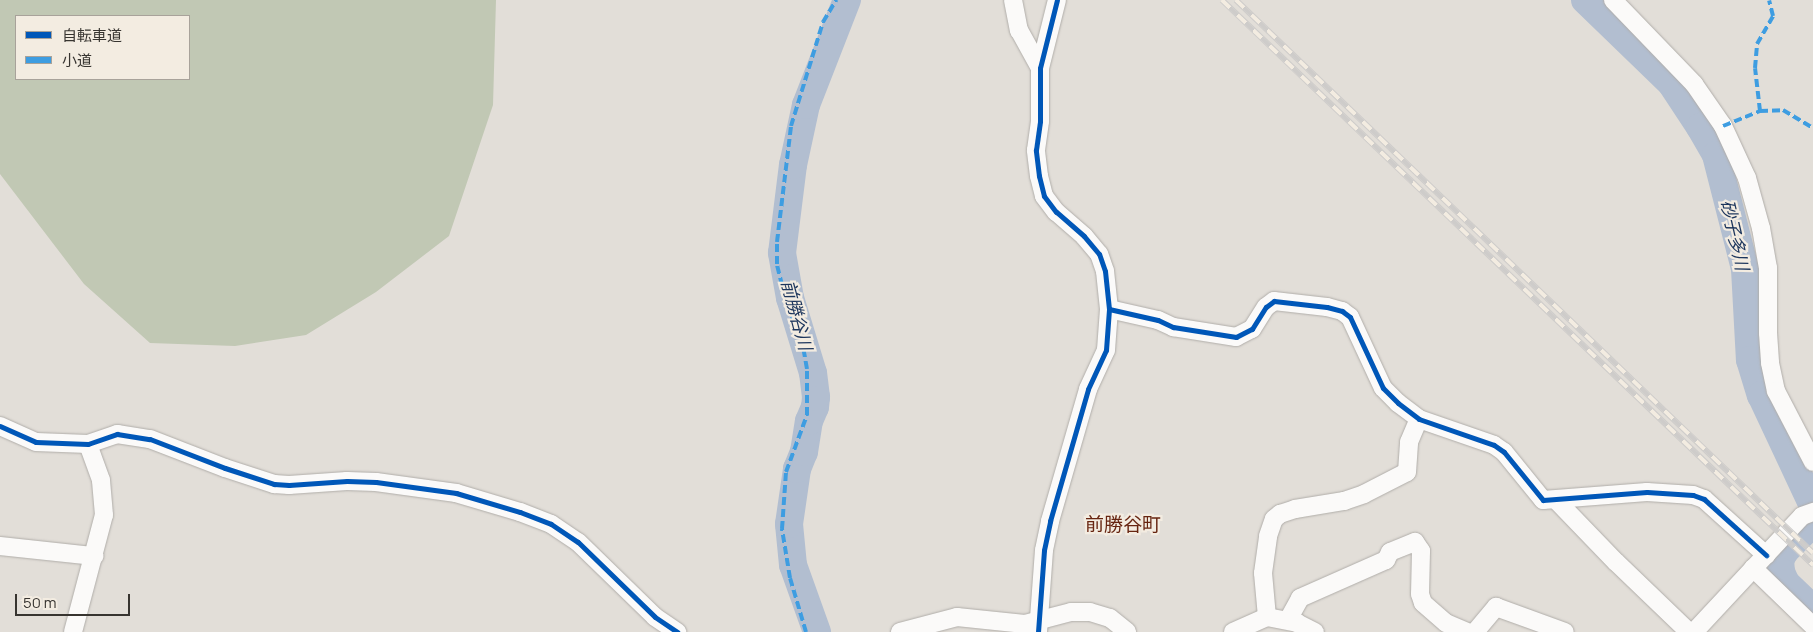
<!DOCTYPE html>
<html>
<head>
<meta charset="utf-8">
<style>
  body { margin:0 }
  #map { position:relative; width:1813px; height:632px; overflow:hidden; background:#e2ded8; font-family:Manrope,"Noto Sans JP",sans-serif }
  div>[style] { position:absolute }
  [style*='--x'] { left:calc(var(--x)*1px); top:calc(var(--y)*1px); width:calc(var(--w)*1px); rotate:calc(var(--a)*1deg) }
  .forest>* { inset:0; background:#c1c8b4 }
  .river>* { height:28px; margin:-14px; padding:0 14px; transform-origin:14px; border-radius:14px; background:#b2bed0 }
  .roads { filter:drop-shadow(0 0 1px #b0ada9) drop-shadow(0 0 1px #b0ada9) }
  .minor>* { height:18px; margin:-9px; padding:0 9px; transform-origin:9px; border-radius:9px; background:#fbfaf9 }
  .rail>* { height:5.5px; margin-top:-2.75px; transform-origin:0; background:repeating-linear-gradient(90deg,#f3ece1 0 11px,#ceccca 0 22px); box-sizing:border-box; border-block:1px solid #ceccca }
  .quiet>* { height:4px; margin-top:-2px; transform-origin:0; background:repeating-linear-gradient(90deg,#3e9de1 0 8px,transparent 0 12px) }
  .cycleway>* { height:5px; margin:-2.5px; padding:0 2.5px; transform-origin:2.5px; border-radius:2.5px; background:#0057b8 }
  span { translate:-50% -50%; white-space:nowrap; text-align:center; line-height:1.15; -webkit-text-stroke:4.5px #f3ece1; paint-order:stroke }
  .water-label { font-size:18px; color:#1c355c; font-style:italic }
  .quarter-label { font-size:19px; color:#672511 }
  .legend { position:absolute; left:15px; top:15px; width:175px; height:65px; box-sizing:border-box; background:#f3ece1; border:1px solid #a8a29a; margin:0; padding:6px 9px; list-style:none; font-size:15px; color:#373430 }
  .legend li { display:flex; align-items:center; gap:10px; height:25px }
  .legend b { width:25px; border:1px solid #a8a29a }
  .scale { position:absolute; left:15px; top:594px; width:115px; height:22px; box-sizing:border-box; border:2px solid #373430; border-top:0; padding-left:6px; font-size:15px; line-height:18px; white-space:nowrap; color:#373430; -webkit-text-stroke:4px #f3ece1; paint-order:stroke }
</style>
</head>
<body>
<div id="map">
  <div class="forest">
    <i style="clip-path:polygon(evenodd,0 0,496px 0,493px 105px,449px 236px,376px 292px,306px 335px,235px 346px,150px 343px,84px 284px,0 174px,0 0,16px 16px,189px 16px,189px 79px,16px 79px,16px 16px)"></i>
  </div>
  <div class="river">
    <i style="--x:1585;--y:0;--w:120;--a:44"></i>
    <i style="--x:1671;--y:83;--w:53;--a:56.6"></i>
    <i style="--x:1700;--y:127;--w:32;--a:60"></i>
    <i style="--x:1716;--y:155;--w:118;--a:75.7"></i>
    <i style="--x:1745;--y:269;--w:91;--a:86.9"></i>
    <i style="--x:1750;--y:360;--w:37;--a:73"></i>
    <i style="--x:1761;--y:395;--w:123;--a:64.9"></i>
    <i style="--x:1813;--y:523;--w:40;--a:135"></i>
    <i style="--x:1785;--y:551;--w:10;--a:119"></i>
    <i style="--x:1780;--y:560;--w:12;--a:85"></i>
    <i style="--x:1781;--y:572;--w:12;--a:66"></i>
    <i style="--x:1786;--y:583;--w:37;--a:44"></i>
    <i style="--x:817;--y:632;--w:71;--a:-109.7"></i>
    <i style="--x:793;--y:565;--w:41;--a:-95.6"></i>
    <i style="--x:789;--y:524;--w:56;--a:-81.7"></i>
    <i style="--x:797;--y:469;--w:18;--a:-68"></i>
    <i style="--x:804;--y:452;--w:31;--a:-81"></i>
    <i style="--x:809;--y:421;--w:15;--a:-67"></i>
    <i style="--x:815;--y:407;--w:10;--a:-84"></i>
    <i style="--x:816;--y:397;--w:24;--a:-97"></i>
    <i style="--x:813;--y:373;--w:78;--a:-107"></i>
    <i style="--x:790;--y:298;--w:46;--a:-100.1"></i>
    <i style="--x:782;--y:253;--w:89;--a:-82.9"></i>
    <i style="--x:793;--y:165;--w:61;--a:-77.8"></i>
    <i style="--x:806;--y:105;--w:113;--a:-68.7"></i>
  </div>
  <div class="roads">
    <div class="minor">
      <i style="--x:1013;--y:0;--w:31;--a:79"></i>
      <i style="--x:1019;--y:30;--w:43;--a:61.1"></i>
      <i style="--x:1613;--y:0;--w:117;--a:46"></i>
      <i style="--x:1694;--y:84;--w:51;--a:55.4"></i>
      <i style="--x:1723;--y:126;--w:57;--a:65.2"></i>
      <i style="--x:1747;--y:178;--w:52;--a:74.4"></i>
      <i style="--x:1761;--y:228;--w:41;--a:80.1"></i>
      <i style="--x:1768;--y:268;--w:65;--a:90"></i>
      <i style="--x:1768;--y:333;--w:30;--a:86"></i>
      <i style="--x:1770;--y:363;--w:29;--a:78"></i>
      <i style="--x:1776;--y:391;--w:80;--a:62.5"></i>
      <i style="--x:1109;--y:309;--w:50;--a:12.7"></i>
      <i style="--x:1158;--y:320;--w:17;--a:25"></i>
      <i style="--x:1173;--y:327;--w:64;--a:9"></i>
      <i style="--x:1236;--y:337;--w:18;--a:-27"></i>
      <i style="--x:1252;--y:329;--w:26;--a:-58"></i>
      <i style="--x:1266;--y:307;--w:10;--a:-37"></i>
      <i style="--x:1274;--y:301;--w:53;--a:6.5"></i>
      <i style="--x:1327;--y:307;--w:16;--a:15"></i>
      <i style="--x:1342;--y:311;--w:10;--a:37"></i>
      <i style="--x:1350;--y:317;--w:78;--a:65.1"></i>
      <i style="--x:1383;--y:388;--w:21;--a:45"></i>
      <i style="--x:1398;--y:403;--w:26;--a:37"></i>
      <i style="--x:1419;--y:419;--w:79;--a:19.1"></i>
      <i style="--x:1494;--y:445;--w:12;--a:35"></i>
      <i style="--x:1504;--y:452;--w:62;--a:50.9"></i>
      <i style="--x:1543;--y:500;--w:104;--a:-4.4"></i>
      <i style="--x:1647;--y:492;--w:46;--a:3.7"></i>
      <i style="--x:1693;--y:495;--w:12;--a:20"></i>
      <i style="--x:1704;--y:499;--w:84;--a:42.1"></i>
      <i style="--x:0;--y:426;--w:39;--a:24"></i>
      <i style="--x:36;--y:442;--w:52;--a:2.2"></i>
      <i style="--x:88;--y:444;--w:31;--a:-19"></i>
      <i style="--x:117;--y:434;--w:33;--a:9"></i>
      <i style="--x:150;--y:439;--w:80;--a:21.1"></i>
      <i style="--x:225;--y:468;--w:52;--a:18.1"></i>
      <i style="--x:274;--y:484;--w:15;--a:4"></i>
      <i style="--x:289;--y:485;--w:58;--a:-3.9"></i>
      <i style="--x:347;--y:481;--w:29;--a:2"></i>
      <i style="--x:376;--y:482;--w:81;--a:7.8"></i>
      <i style="--x:456;--y:493;--w:67;--a:16.5"></i>
      <i style="--x:520;--y:512;--w:33;--a:21"></i>
      <i style="--x:551;--y:524;--w:32;--a:34"></i>
      <i style="--x:578;--y:542;--w:107;--a:44.2"></i>
      <i style="--x:655;--y:617;--w:27;--a:34"></i>
      <i style="--x:1557;--y:501;--w:85;--a:46"></i>
      <i style="--x:1616;--y:562;--w:101;--a:43.8"></i>
      <i style="--x:0;--y:546;--w:95;--a:6.1"></i>
      <i style="--x:1753;--y:568;--w:83;--a:44"></i>
      <i style="--x:1267;--y:617;--w:44;--a:-95.2"></i>
      <i style="--x:1263;--y:573;--w:37;--a:-82"></i>
      <i style="--x:1268;--y:536;--w:18;--a:-71"></i>
      <i style="--x:1274;--y:519;--w:8;--a:-40"></i>
      <i style="--x:1280;--y:514;--w:16;--a:-18"></i>
      <i style="--x:1295;--y:509;--w:50;--a:-9.3"></i>
      <i style="--x:1344;--y:501;--w:21;--a:-19"></i>
      <i style="--x:1364;--y:494;--w:48;--a:-27.1"></i>
      <i style="--x:1407;--y:472;--w:30;--a:-86"></i>
      <i style="--x:1409;--y:442;--w:25;--a:-67"></i>
      <i style="--x:1288;--y:620;--w:25;--a:-61"></i>
      <i style="--x:1300;--y:598;--w:94;--a:-23.8"></i>
      <i style="--x:1386;--y:560;--w:9;--a:-63"></i>
      <i style="--x:1390;--y:552;--w:27;--a:-22"></i>
      <i style="--x:1415;--y:542;--w:11;--a:56"></i>
      <i style="--x:1421;--y:551;--w:43;--a:91.3"></i>
      <i style="--x:1420;--y:594;--w:9;--a:72"></i>
      <i style="--x:1423;--y:603;--w:30;--a:41"></i>
      <i style="--x:1446;--y:623;--w:23;--a:23"></i>
      <i style="--x:73;--y:632;--w:121;--a:-75.2"></i>
      <i style="--x:104;--y:515;--w:35;--a:-95"></i>
      <i style="--x:101;--y:480;--w:38;--a:-110"></i>
      <i style="--x:900;--y:632;--w:59;--a:-14.7"></i>
      <i style="--x:957;--y:617;--w:68;--a:5.9"></i>
      <i style="--x:1025;--y:624;--w:48;--a:-14.6"></i>
      <i style="--x:1071;--y:612;--w:19;--a:0"></i>
      <i style="--x:1090;--y:612;--w:21;--a:17"></i>
      <i style="--x:1110;--y:618;--w:22;--a:39"></i>
      <i style="--x:1038;--y:632;--w:82;--a:-85.8"></i>
      <i style="--x:1044;--y:550;--w:30;--a:-78"></i>
      <i style="--x:1050;--y:521;--w:137;--a:-73.9"></i>
      <i style="--x:1088;--y:389;--w:43;--a:-65.2"></i>
      <i style="--x:1106;--y:350;--w:41;--a:-85.8"></i>
      <i style="--x:1109;--y:309;--w:38;--a:-96"></i>
      <i style="--x:1105;--y:271;--w:18;--a:-109"></i>
      <i style="--x:1099;--y:254;--w:23;--a:-130"></i>
      <i style="--x:1084;--y:236;--w:37;--a:-139"></i>
      <i style="--x:1056;--y:212;--w:20;--a:-127"></i>
      <i style="--x:1044;--y:196;--w:21;--a:-104"></i>
      <i style="--x:1039;--y:176;--w:26;--a:-97"></i>
      <i style="--x:1036;--y:150;--w:29;--a:-82"></i>
      <i style="--x:1040;--y:121;--w:53;--a:-90"></i>
      <i style="--x:1040;--y:68;--w:70;--a:-76"></i>
      <i style="--x:1233;--y:632;--w:37;--a:-24"></i>
      <i style="--x:1267;--y:617;--w:31;--a:11"></i>
      <i style="--x:1297;--y:623;--w:20;--a:27"></i>
      <i style="--x:1475;--y:632;--w:33;--a:-50"></i>
      <i style="--x:1496;--y:607;--w:73;--a:19.9"></i>
      <i style="--x:1694;--y:632;--w:158;--a:-47"></i>
      <i style="--x:1802;--y:516;--w:12;--a:-20"></i>
    </div>
  </div>
  <div class="rail">
    <i style="--x:1222;--y:0;--w:818;--a:43.71"></i>
    <i style="--x:1236;--y:0;--w:799;--a:43.78"></i>
  </div>
  <div class="quiet">
    <i style="--x:1760;--y:111;--w:23;--a:-2"></i>
    <i style="--x:1783;--y:110;--w:35;--a:31"></i>
    <i style="--x:1723;--y:126;--w:40;--a:-22"></i>
    <i style="--x:1760;--y:111;--w:43;--a:-96.6"></i>
    <i style="--x:1755;--y:68;--w:24;--a:-85"></i>
    <i style="--x:1757;--y:44;--w:32;--a:-60"></i>
    <i style="--x:1773;--y:16;--w:16;--a:-104"></i>
    <i style="--x:806;--y:632;--w:56;--a:-106.5"></i>
    <i style="--x:790;--y:578;--w:50;--a:-99.3"></i>
    <i style="--x:782;--y:529;--w:57;--a:-86"></i>
    <i style="--x:786;--y:472;--w:61;--a:-69.8"></i>
    <i style="--x:807;--y:415;--w:46;--a:-90"></i>
    <i style="--x:807;--y:369;--w:22;--a:-100"></i>
    <i style="--x:803;--y:347;--w:53;--a:-109.8"></i>
    <i style="--x:785;--y:297;--w:34;--a:-104"></i>
    <i style="--x:777;--y:264;--w:22;--a:-90"></i>
    <i style="--x:777;--y:242;--w:117;--a:-83.1"></i>
    <i style="--x:791;--y:126;--w:109;--a:-72.9"></i>
    <i style="--x:823;--y:22;--w:26;--a:-59"></i>
  </div>
  <div class="cycleway">
    <i style="--x:1109;--y:309;--w:50;--a:12.7"></i>
    <i style="--x:1158;--y:320;--w:17;--a:25"></i>
    <i style="--x:1173;--y:327;--w:64;--a:9"></i>
    <i style="--x:1236;--y:337;--w:18;--a:-27"></i>
    <i style="--x:1252;--y:329;--w:26;--a:-58"></i>
    <i style="--x:1266;--y:307;--w:10;--a:-37"></i>
    <i style="--x:1274;--y:301;--w:53;--a:6.5"></i>
    <i style="--x:1327;--y:307;--w:16;--a:15"></i>
    <i style="--x:1342;--y:311;--w:10;--a:37"></i>
    <i style="--x:1350;--y:317;--w:78;--a:65.1"></i>
    <i style="--x:1383;--y:388;--w:21;--a:45"></i>
    <i style="--x:1398;--y:403;--w:26;--a:37"></i>
    <i style="--x:1419;--y:419;--w:79;--a:19.1"></i>
    <i style="--x:1494;--y:445;--w:12;--a:35"></i>
    <i style="--x:1504;--y:452;--w:62;--a:50.9"></i>
    <i style="--x:1543;--y:500;--w:104;--a:-4.4"></i>
    <i style="--x:1647;--y:492;--w:46;--a:3.7"></i>
    <i style="--x:1693;--y:495;--w:12;--a:20"></i>
    <i style="--x:1704;--y:499;--w:84;--a:42.1"></i>
    <i style="--x:0;--y:426;--w:39;--a:24"></i>
    <i style="--x:36;--y:442;--w:52;--a:2.2"></i>
    <i style="--x:88;--y:444;--w:31;--a:-19"></i>
    <i style="--x:117;--y:434;--w:33;--a:9"></i>
    <i style="--x:150;--y:439;--w:80;--a:21.1"></i>
    <i style="--x:225;--y:468;--w:52;--a:18.1"></i>
    <i style="--x:274;--y:484;--w:15;--a:4"></i>
    <i style="--x:289;--y:485;--w:58;--a:-3.9"></i>
    <i style="--x:347;--y:481;--w:29;--a:2"></i>
    <i style="--x:376;--y:482;--w:81;--a:7.8"></i>
    <i style="--x:456;--y:493;--w:67;--a:16.5"></i>
    <i style="--x:520;--y:512;--w:33;--a:21"></i>
    <i style="--x:551;--y:524;--w:32;--a:34"></i>
    <i style="--x:578;--y:542;--w:107;--a:44.2"></i>
    <i style="--x:655;--y:617;--w:27;--a:34"></i>
    <i style="--x:1038;--y:632;--w:82;--a:-85.8"></i>
    <i style="--x:1044;--y:550;--w:30;--a:-78"></i>
    <i style="--x:1050;--y:521;--w:137;--a:-73.9"></i>
    <i style="--x:1088;--y:389;--w:43;--a:-65.2"></i>
    <i style="--x:1106;--y:350;--w:41;--a:-85.8"></i>
    <i style="--x:1109;--y:309;--w:38;--a:-96"></i>
    <i style="--x:1105;--y:271;--w:18;--a:-109"></i>
    <i style="--x:1099;--y:254;--w:23;--a:-130"></i>
    <i style="--x:1084;--y:236;--w:37;--a:-139"></i>
    <i style="--x:1056;--y:212;--w:20;--a:-127"></i>
    <i style="--x:1044;--y:196;--w:21;--a:-104"></i>
    <i style="--x:1039;--y:176;--w:26;--a:-97"></i>
    <i style="--x:1036;--y:150;--w:29;--a:-82"></i>
    <i style="--x:1040;--y:121;--w:53;--a:-90"></i>
    <i style="--x:1040;--y:68;--w:70;--a:-76"></i>
  </div>
  <div class="water-label">
    <span style="left:1735px;top:235px;rotate:77deg">砂子多川</span>
    <span style="left:797px;top:315px;rotate:75deg">前勝谷川</span>
  </div>
  <div class="quarter-label">
    <span style="left:1123px;top:525px">前勝谷町</span>
  </div>
  <ul class="legend">
  <li><b style="height:6px;background:#0057b8"></b>自転車道</li>
  <li><b style="height:6px;background:#3e9de1"></b>小道</li>
  </ul>
  <div class="scale">50 m</div>
</div>
</body>
</html>
